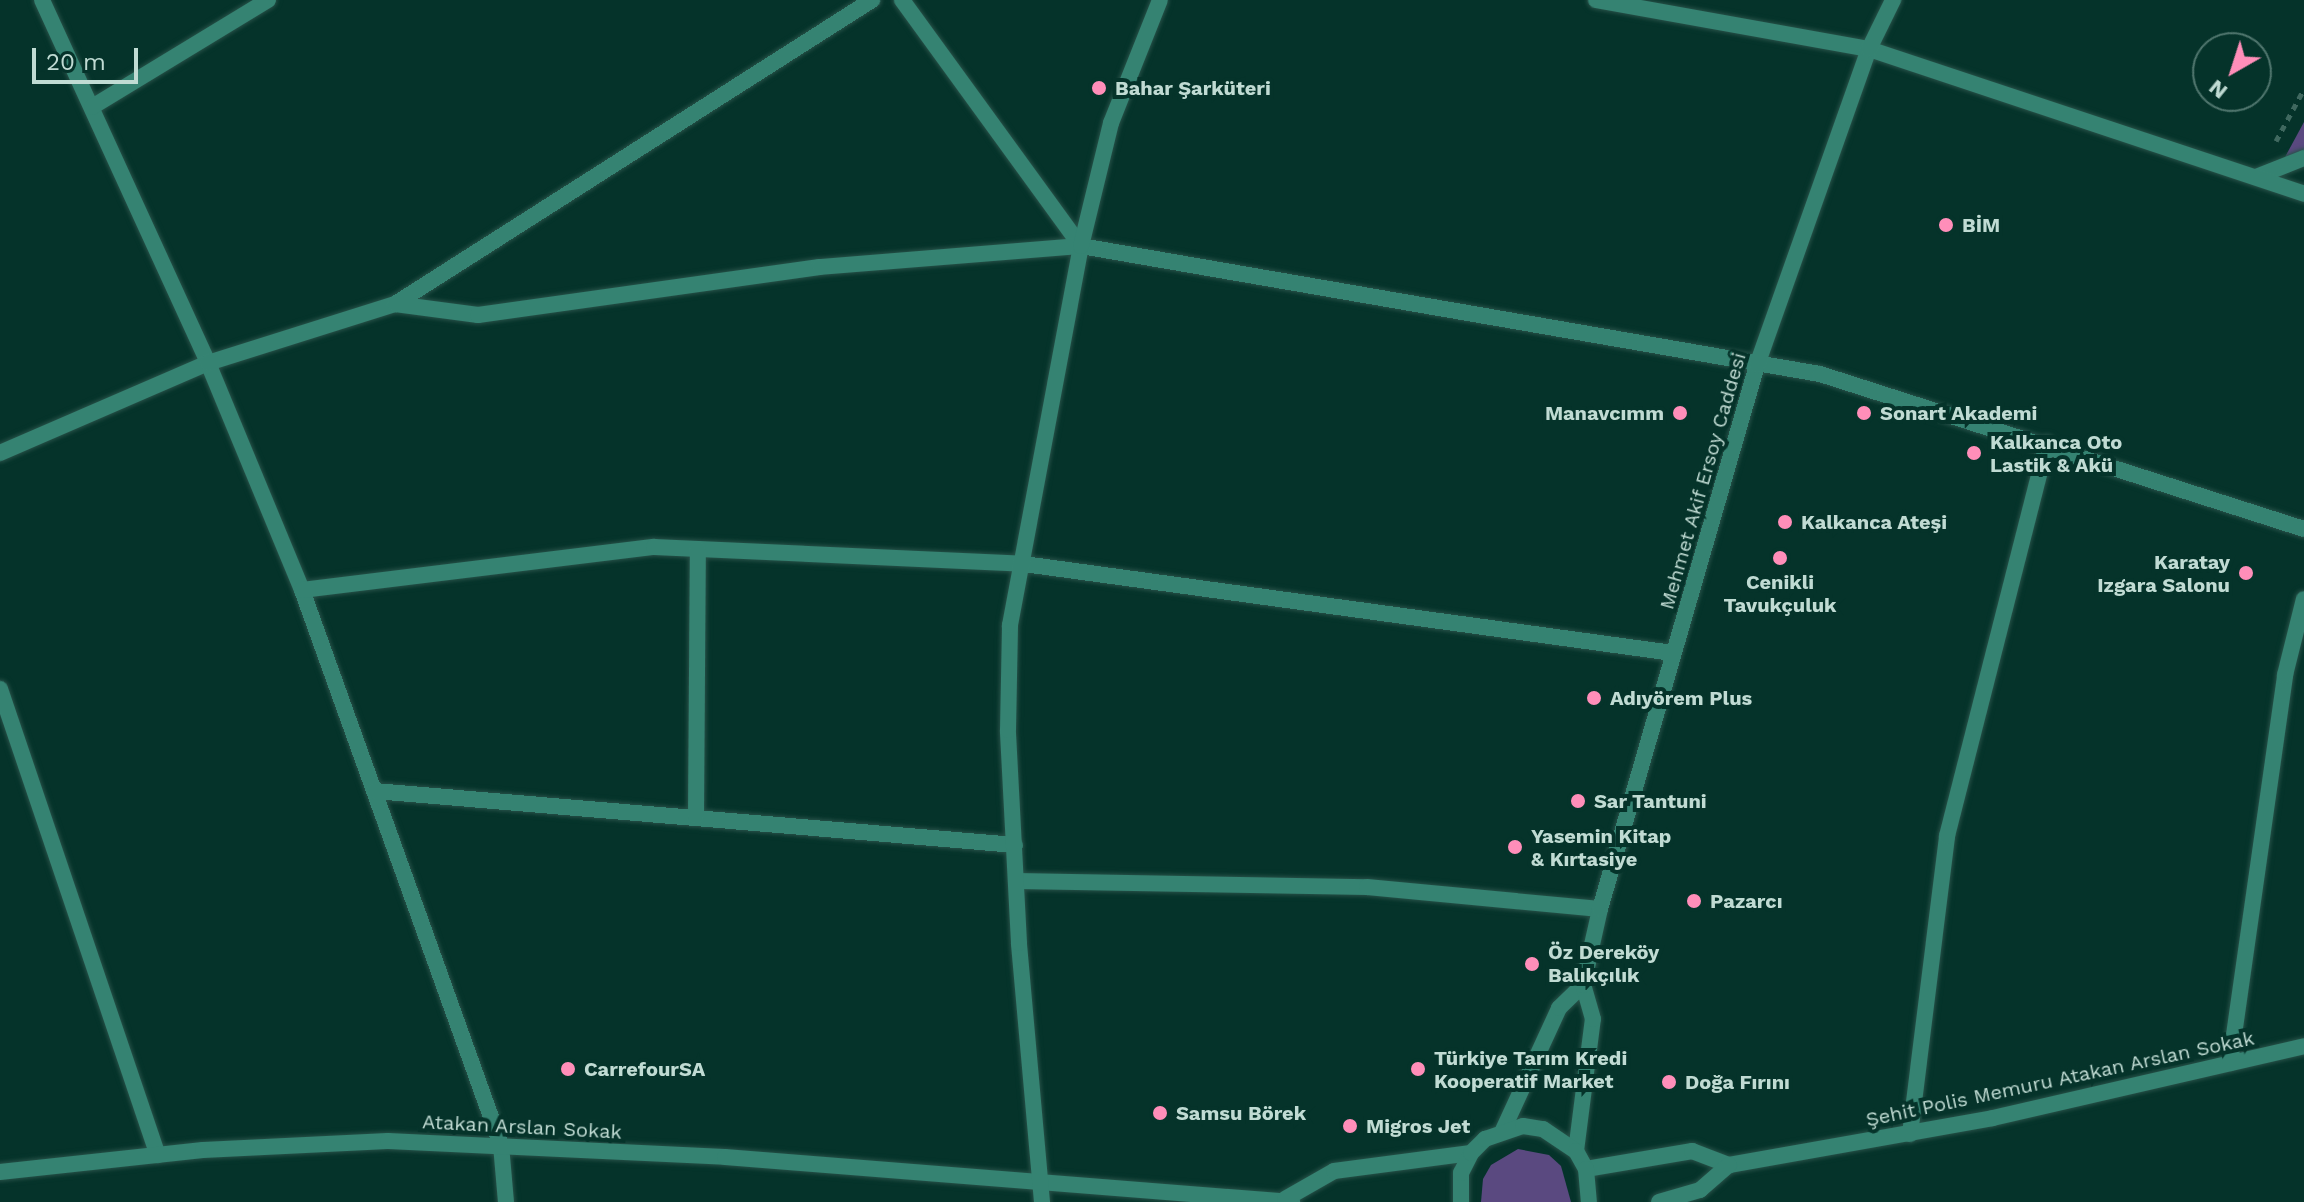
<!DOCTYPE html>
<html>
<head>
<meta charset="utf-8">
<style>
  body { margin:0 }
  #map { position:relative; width:2304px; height:1202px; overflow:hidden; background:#05332a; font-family:"Work Sans",sans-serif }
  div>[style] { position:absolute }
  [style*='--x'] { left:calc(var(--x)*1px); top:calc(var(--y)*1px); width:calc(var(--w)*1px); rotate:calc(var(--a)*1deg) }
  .green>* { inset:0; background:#5a4980 }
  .path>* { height:5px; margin-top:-2.5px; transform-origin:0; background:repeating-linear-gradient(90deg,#3f685f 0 6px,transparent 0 12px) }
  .roads { filter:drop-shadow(0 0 2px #275148) drop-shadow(0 0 2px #275148) }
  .pedestrian>* { height:16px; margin:-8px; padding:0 8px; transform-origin:8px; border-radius:8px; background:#358372 }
  .minor>* { height:16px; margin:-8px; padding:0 8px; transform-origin:8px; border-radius:8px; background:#358372 }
  .tertiary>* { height:16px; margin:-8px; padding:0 8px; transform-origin:8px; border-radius:8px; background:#358372 }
  .dots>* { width:22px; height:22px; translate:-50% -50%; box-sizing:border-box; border:4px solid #05332a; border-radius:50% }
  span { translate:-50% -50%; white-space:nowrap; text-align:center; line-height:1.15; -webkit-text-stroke:8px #05332a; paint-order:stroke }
  .poi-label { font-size:20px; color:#c0dbd3; font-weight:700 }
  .left { translate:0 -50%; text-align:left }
  .right { translate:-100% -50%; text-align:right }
  .street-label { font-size:20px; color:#c0dbd3 }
  .north { position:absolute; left:2192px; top:32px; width:80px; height:80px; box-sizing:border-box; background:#05332a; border:2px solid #50766e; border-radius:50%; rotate:219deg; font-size:22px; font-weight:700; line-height:32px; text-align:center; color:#c0dbd3 }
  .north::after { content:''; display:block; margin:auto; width:28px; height:36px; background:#ff8eb9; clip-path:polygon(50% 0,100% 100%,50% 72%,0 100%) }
  .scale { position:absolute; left:32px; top:48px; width:106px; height:36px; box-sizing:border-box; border:4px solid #c0dbd3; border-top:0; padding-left:10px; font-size:24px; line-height:28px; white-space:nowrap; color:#c0dbd3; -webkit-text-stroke:6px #05332a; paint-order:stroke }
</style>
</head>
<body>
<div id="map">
  <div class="green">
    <i style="clip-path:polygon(2304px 122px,2304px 165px,2284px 159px)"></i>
    <i style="clip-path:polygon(1518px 1149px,1549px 1155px,1561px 1166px,1571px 1202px,1481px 1202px,1483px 1179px,1491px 1165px)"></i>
  </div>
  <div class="path">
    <i style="--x:2276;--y:141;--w:59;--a:-61.7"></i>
  </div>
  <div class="roads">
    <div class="pedestrian">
      <i style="--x:2256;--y:177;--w:52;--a:-21.6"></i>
    </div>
    <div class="minor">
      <i style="--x:42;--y:0;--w:399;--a:65.4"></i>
      <i style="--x:208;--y:363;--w:246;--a:67.5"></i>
      <i style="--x:302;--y:590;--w:590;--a:70.27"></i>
      <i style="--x:501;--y:1145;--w:57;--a:85"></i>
      <i style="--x:902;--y:0;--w:304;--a:54"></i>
      <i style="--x:1081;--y:246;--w:750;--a:9.83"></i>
      <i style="--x:1820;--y:374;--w:508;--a:17.76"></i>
      <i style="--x:1596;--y:0;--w:277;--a:10.2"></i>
      <i style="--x:1869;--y:49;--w:459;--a:18.4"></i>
      <i style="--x:92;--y:107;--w:206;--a:-31.3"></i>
      <i style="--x:395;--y:304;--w:84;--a:7.5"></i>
      <i style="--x:478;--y:315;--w:345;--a:-8"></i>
      <i style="--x:820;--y:267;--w:262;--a:-4.6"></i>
      <i style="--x:0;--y:453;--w:227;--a:-23.4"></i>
      <i style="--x:208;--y:363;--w:196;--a:-17.5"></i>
      <i style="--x:395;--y:304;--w:566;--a:-32.51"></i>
      <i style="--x:302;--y:590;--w:355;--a:-7"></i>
      <i style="--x:654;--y:547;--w:370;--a:2.6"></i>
      <i style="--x:1024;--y:564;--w:655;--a:7.81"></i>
      <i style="--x:0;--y:689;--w:492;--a:71.3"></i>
      <i style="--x:375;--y:791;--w:642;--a:4.82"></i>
      <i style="--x:696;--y:816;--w:267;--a:-89.6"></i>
      <i style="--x:1016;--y:881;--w:351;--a:1"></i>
      <i style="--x:1367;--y:887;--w:234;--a:5.4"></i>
      <i style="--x:2230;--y:1063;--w:392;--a:-81.9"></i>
      <i style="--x:2285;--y:675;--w:78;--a:-76"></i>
      <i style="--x:1910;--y:1134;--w:300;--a:-82.9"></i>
      <i style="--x:1947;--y:836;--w:405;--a:-75.7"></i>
    </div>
    <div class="tertiary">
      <i style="--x:1503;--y:1130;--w:134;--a:-65.3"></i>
      <i style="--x:1559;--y:1008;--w:33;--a:-44"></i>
      <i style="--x:1576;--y:1151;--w:133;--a:-82.7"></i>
      <i style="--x:1593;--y:1019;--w:35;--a:-106"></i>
      <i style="--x:1583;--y:985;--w:78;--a:-77.4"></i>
      <i style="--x:1600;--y:909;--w:566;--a:-73.9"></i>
      <i style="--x:1757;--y:365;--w:335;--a:-70.5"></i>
      <i style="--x:1869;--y:49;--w:55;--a:-63.9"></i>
      <i style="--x:1729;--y:1165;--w:268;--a:-10.1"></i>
      <i style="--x:1993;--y:1118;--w:319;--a:-13"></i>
      <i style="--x:1586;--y:1169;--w:108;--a:-9.6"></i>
      <i style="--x:1692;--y:1151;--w:40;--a:21"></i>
      <i style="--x:0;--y:1172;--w:204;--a:-6.2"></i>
      <i style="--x:203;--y:1150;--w:185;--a:-2.8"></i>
      <i style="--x:388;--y:1141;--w:337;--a:2.7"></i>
      <i style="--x:725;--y:1157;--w:569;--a:4.54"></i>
      <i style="--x:1285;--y:1199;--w:56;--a:-29.7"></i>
      <i style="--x:1334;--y:1171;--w:138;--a:-7.5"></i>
      <i style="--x:1042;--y:1202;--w:260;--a:-95.1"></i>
      <i style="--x:1019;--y:943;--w:213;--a:-93"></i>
      <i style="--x:1008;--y:730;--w:105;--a:-88.9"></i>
      <i style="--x:1010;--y:625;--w:386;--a:-79.4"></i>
      <i style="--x:1081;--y:246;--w:127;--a:-76.3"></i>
      <i style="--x:1111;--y:123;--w:132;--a:-68.3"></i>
      <i style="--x:1461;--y:1202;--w:29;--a:-90"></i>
      <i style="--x:1461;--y:1173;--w:22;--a:-63"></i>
      <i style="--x:1471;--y:1153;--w:20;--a:-45"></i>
      <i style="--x:1485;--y:1139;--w:40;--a:-18.9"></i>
      <i style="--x:1523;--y:1126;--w:20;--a:9"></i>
      <i style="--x:1543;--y:1129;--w:40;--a:34"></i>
      <i style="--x:1576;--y:1151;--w:21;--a:61"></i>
      <i style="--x:1586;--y:1169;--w:33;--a:85"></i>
      <i style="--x:1659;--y:1202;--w:43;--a:-16.3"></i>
      <i style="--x:1700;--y:1190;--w:38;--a:-41"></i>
    </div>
  </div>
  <div class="dots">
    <i style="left:1099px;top:88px;background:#ff8eb9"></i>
    <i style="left:1946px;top:225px;background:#ff8eb9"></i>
    <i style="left:1680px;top:413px;background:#ff8eb9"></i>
    <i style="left:1864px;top:413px;background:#ff8eb9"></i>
    <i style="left:1974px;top:453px;background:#ff8eb9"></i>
    <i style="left:1785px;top:522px;background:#ff8eb9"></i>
    <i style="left:1780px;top:558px;background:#ff8eb9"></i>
    <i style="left:2246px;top:573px;background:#ff8eb9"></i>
    <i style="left:1594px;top:698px;background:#ff8eb9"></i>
    <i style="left:1578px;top:801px;background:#ff8eb9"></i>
    <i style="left:1515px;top:847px;background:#ff8eb9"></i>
    <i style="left:1694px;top:901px;background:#ff8eb9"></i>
    <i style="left:1532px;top:964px;background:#ff8eb9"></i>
    <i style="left:568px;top:1069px;background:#ff8eb9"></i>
    <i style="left:1418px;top:1069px;background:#ff8eb9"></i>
    <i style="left:1669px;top:1082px;background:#ff8eb9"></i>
    <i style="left:1160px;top:1113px;background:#ff8eb9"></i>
    <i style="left:1350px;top:1126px;background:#ff8eb9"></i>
  </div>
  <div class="poi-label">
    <span class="left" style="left:1115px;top:88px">Bahar Şarküteri</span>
    <span class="left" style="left:1962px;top:225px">BİM</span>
    <span class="right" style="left:1664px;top:413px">Manavcımm</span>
    <span class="left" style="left:1880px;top:413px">Sonart Akademi</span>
    <span class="left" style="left:1990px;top:454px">Kalkanca Oto<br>Lastik &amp; Akü</span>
    <span class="left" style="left:1801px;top:522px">Kalkanca Ateşi</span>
    <span class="right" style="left:2230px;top:574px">Karatay<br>Izgara Salonu</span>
    <span style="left:1780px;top:594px">Cenikli<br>Tavukçuluk</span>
    <span class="left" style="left:1610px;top:698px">Adıyörem Plus</span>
    <span class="left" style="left:1594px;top:801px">Sar Tantuni</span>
    <span class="left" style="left:1531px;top:848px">Yasemin Kitap<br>&amp; Kırtasiye</span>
    <span class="left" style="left:1710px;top:901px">Pazarcı</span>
    <span class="left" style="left:1548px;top:964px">Öz Dereköy<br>Balıkçılık</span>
    <span class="left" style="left:1434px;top:1070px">Türkiye Tarım Kredi<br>Kooperatif Market</span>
    <span class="left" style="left:584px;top:1069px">CarrefourSA</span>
    <span class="left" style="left:1685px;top:1082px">Doğa Fırını</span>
    <span class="left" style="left:1176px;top:1113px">Samsu Börek</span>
    <span class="left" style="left:1366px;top:1126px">Migros Jet</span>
  </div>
  <div class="street-label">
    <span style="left:1703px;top:481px;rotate:-74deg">Mehmet Akif Ersoy Caddesi</span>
    <span style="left:2060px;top:1079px;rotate:-12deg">Şehit Polis Memuru Atakan Arslan Sokak</span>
    <span style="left:522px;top:1127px;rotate:3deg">Atakan Arslan Sokak</span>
  </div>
  <div class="north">N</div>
  <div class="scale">20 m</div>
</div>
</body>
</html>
